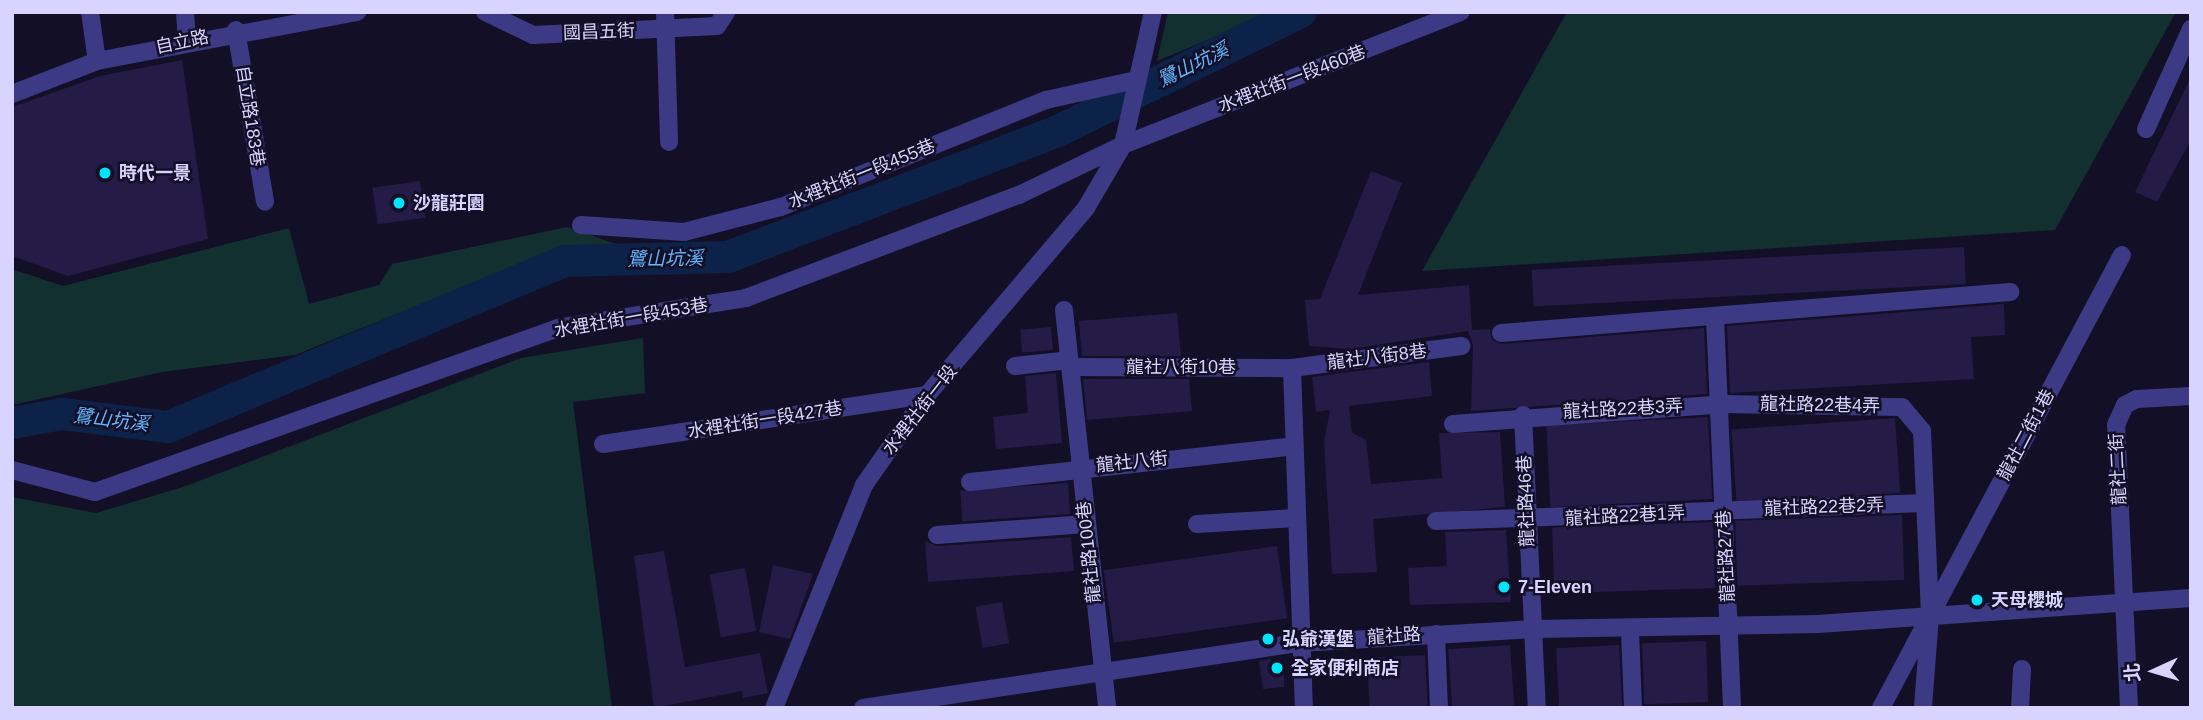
<!DOCTYPE html>
<html>
<head>
<meta charset="utf-8">
<style>
  body { margin:0 }
  #map { position:relative; width:2203px; height:720px; overflow:hidden; background:#130f26; font-family:Helvetica,"Noto Sans TC",sans-serif }
  div>[style] { position:absolute }
  [style*='--x'] { left:calc(var(--x)*1px); top:calc(var(--y)*1px); width:calc(var(--w)*1px); rotate:calc(var(--a)*1deg) }
  .green>* { inset:0; background:#12302f }
  .river>* { height:32px; margin:-16px; padding:0 16px; transform-origin:16px; border-radius:16px; background:#0c2248 }
  .building>* { inset:0; background:#241b47; transform-origin:0 0 }
  .minor>* { height:18px; margin:-9px; padding:0 9px; transform-origin:9px; border-radius:9px; background:#3d3a85 }
  .dots>* { width:19px; height:19px; translate:-50% -50%; box-sizing:border-box; border:4px solid #130f26; border-radius:50% }
  span { translate:-50% -50%; white-space:nowrap; text-align:center; line-height:1.15; -webkit-text-stroke:5px #130f26; paint-order:stroke }
  .street-label { font-size:18px; color:#d9d4ff }
  .poi-label { font-size:18px; color:#d9d4ff; font-weight:700 }
  .left { translate:0 -50%; text-align:left }
  .water-label { font-size:19px; color:#62b6ff; font-style:italic }
  .frame { position:absolute; inset:0; border:14px solid #d9d4ff; pointer-events:none }
  .north { position:absolute; left:2119px; top:636px; width:70px; height:70px; -webkit-text-stroke:5px #130f26; paint-order:stroke; rotate:266deg; font-size:19px; font-weight:700; line-height:28px; text-align:center; color:#d9d4ff }
  .north::after { content:''; display:block; margin:auto; width:24px; height:32px; background:#d9d4ff; clip-path:polygon(50% 0,100% 100%,50% 72%,0 100%) }
</style>
</head>
<body>
<div id="map">
  <div class="green">
    <i style="clip-path:polygon(1168px 12px,1275px 12px,1157px 61px)"></i>
    <i style="clip-path:polygon(1567px 12px,2176px 12px,2055px 230px,1422px 271px)"></i>
    <i style="clip-path:polygon(567px 227px,616px 244px,558px 249px,295px 355px,162px 372px,12px 405px,12px 269px,63px 286px,289px 228px,309px 304px,379px 285px,392px 264px)"></i>
    <i style="clip-path:polygon(643px 338px,645px 393px,573px 402px,612px 708px,12px 708px,12px 497px,96px 513px,186px 486px,521px 358px)"></i>
  </div>
  <div class="river">
    <i style="--x:12;--y:423;--w:51;--a:-10.2"></i>
    <i style="--x:62;--y:414;--w:107;--a:7"></i>
    <i style="--x:168;--y:427;--w:429;--a:-22.7"></i>
    <i style="--x:564;--y:261;--w:164;--a:-1.4"></i>
    <i style="--x:728;--y:257;--w:355;--a:-20.9"></i>
    <i style="--x:1060;--y:130;--w:268;--a:-26.1"></i>
  </div>
  <div class="building">
    <i style="clip-path:polygon(182px 60px,208px 239px,68px 276px,12px 256px,12px 107px,100px 76px)"></i>
    <i style="clip-path:polygon(2191px 77px,2191px 140px,2157px 202px,2135px 192px)"></i>
    <i style="clip-path:polygon(1371px 171px,1402px 183px,1358px 295px,1469px 285px,1472px 330px,1490px 329px,1492px 340px,1501px 344px,1704px 328px,1707px 394px,1471px 411px,1473px 345px,1468px 331px,1350px 349px,1309px 346px,1305px 300px,1320px 299px)"></i>
    <i style="left:420px;top:181px;width:37px;height:48px;rotate:82deg"></i>
    <i style="left:1964px;top:247px;width:37px;height:433px;rotate:87deg"></i>
    <i style="clip-path:polygon(2004px 304px,2005px 335px,1971px 337px,1974px 379px,1730px 393px,1727px 326px)"></i>
    <i style="clip-path:polygon(1177px 313px,1181px 356px,1082px 356px,1079px 321px)"></i>
    <i style="left:1051px;top:327px;width:23px;height:31px;rotate:85deg"></i>
    <i style="clip-path:polygon(1429px 362px,1432px 396px,1349px 406px,1352px 433px,1366px 440px,1371px 484px,1442px 478px,1439px 433px,1500px 432px,1505px 507px,1373px 519px,1377px 572px,1332px 574px,1324px 442px,1330px 410px,1316px 412px,1312px 377px)"></i>
    <i style="clip-path:polygon(1056px 373px,1062px 443px,996px 449px,993px 417px,1028px 413px,1025px 376px)"></i>
    <i style="clip-path:polygon(1083px 379px,1189px 379px,1192px 411px,1087px 420px)"></i>
    <i style="left:1708px;top:417px;width:82px;height:162px;rotate:87deg"></i>
    <i style="left:1895px;top:418px;width:75px;height:164px;rotate:86deg"></i>
    <i style="left:1068px;top:483px;width:31px;height:108px;rotate:86deg"></i>
    <i style="left:1902px;top:515px;width:65px;height:167px;rotate:88deg"></i>
    <i style="left:1713px;top:522px;width:66px;height:161px;rotate:88deg"></i>
    <i style="clip-path:polygon(1506px 530px,1511px 602px,1410px 605px,1408px 568px,1447px 566px,1445px 532px)"></i>
    <i style="clip-path:polygon(1071px 537px,1074px 571px,928px 582px,925px 541px,938px 546px)"></i>
    <i style="left:1277px;top:546px;width:73px;height:175px;rotate:82deg"></i>
    <i style="clip-path:polygon(664px 551px,685px 667px,760px 653px,768px 693px,743px 698px,742px 691px,654px 708px,634px 556px)"></i>
    <i style="clip-path:polygon(773px 565px,813px 574px,790px 639px,759px 632px)"></i>
    <i style="left:745px;top:568px;width:64px;height:36px;rotate:80deg"></i>
    <i style="left:1002px;top:602px;width:42px;height:27px;rotate:80deg"></i>
    <i style="left:1706px;top:641px;width:61px;height:64px;rotate:88deg"></i>
    <i style="left:1510px;top:645px;width:63px;height:62px;rotate:86deg"></i>
    <i style="left:1619px;top:645px;width:62px;height:63px;rotate:87deg"></i>
    <i style="left:1425px;top:655px;width:53px;height:58px;rotate:87deg"></i>
    <i style="clip-path:polygon(1270px 659px,1284px 672px,1284px 687px,1263px 689px,1259px 661px)"></i>
  </div>
  <div class="minor">
    <i style="--x:90;--y:12;--w:49;--a:81.9"></i>
    <i style="--x:185;--y:12;--w:28;--a:86"></i>
    <i style="--x:485;--y:12;--w:53;--a:25.6"></i>
    <i style="--x:533;--y:35;--w:184;--a:-2.8"></i>
    <i style="--x:717;--y:26;--w:17;--a:-57"></i>
    <i style="--x:665;--y:12;--w:130;--a:88.2"></i>
    <i style="--x:236;--y:30;--w:174;--a:80.4"></i>
    <i style="--x:12;--y:94;--w:91;--a:-21.2"></i>
    <i style="--x:97;--y:61;--w:265;--a:-10.7"></i>
    <i style="--x:2146;--y:129;--w:110;--a:-65.8"></i>
    <i style="--x:581;--y:225;--w:103;--a:3.9"></i>
    <i style="--x:684;--y:232;--w:100;--a:-14.5"></i>
    <i style="--x:781;--y:207;--w:286;--a:-22"></i>
    <i style="--x:1046;--y:100;--w:92;--a:-12.5"></i>
    <i style="--x:1064;--y:310;--w:400;--a:83.8"></i>
    <i style="--x:1715;--y:317;--w:391;--a:87.5"></i>
    <i style="--x:1501;--y:333;--w:511;--a:-4.61"></i>
    <i style="--x:1015;--y:366;--w:54;--a:-6.3"></i>
    <i style="--x:1070;--y:367;--w:222;--a:0.3"></i>
    <i style="--x:1292;--y:368;--w:171;--a:-7.4"></i>
    <i style="--x:1292;--y:368;--w:340;--a:88"></i>
    <i style="--x:1523;--y:415;--w:293;--a:87.3"></i>
    <i style="--x:1453;--y:424;--w:271;--a:-4.2"></i>
    <i style="--x:1723;--y:404;--w:179;--a:1"></i>
    <i style="--x:1902;--y:407;--w:31;--a:50"></i>
    <i style="--x:1922;--y:431;--w:185;--a:87.5"></i>
    <i style="--x:1930;--y:616;--w:92;--a:94.4"></i>
    <i style="--x:603;--y:444;--w:328;--a:-8.6"></i>
    <i style="--x:12;--y:470;--w:86;--a:14.8"></i>
    <i style="--x:95;--y:492;--w:490;--a:-19.5"></i>
    <i style="--x:557;--y:328;--w:191;--a:-9"></i>
    <i style="--x:746;--y:298;--w:292;--a:-20.7"></i>
    <i style="--x:1019;--y:195;--w:115;--a:-25.7"></i>
    <i style="--x:1123;--y:145;--w:363;--a:-21.5"></i>
    <i style="--x:970;--y:482;--w:326;--a:-6.3"></i>
    <i style="--x:1436;--y:521;--w:488;--a:-2.1"></i>
    <i style="--x:1197;--y:524;--w:99;--a:-3.5"></i>
    <i style="--x:937;--y:535;--w:149;--a:-4.2"></i>
    <i style="--x:1630;--y:630;--w:78;--a:87.8"></i>
    <i style="--x:1436;--y:634;--w:74;--a:87.7"></i>
    <i style="--x:774;--y:708;--w:240;--a:-68"></i>
    <i style="--x:864;--y:485;--w:110;--a:-55"></i>
    <i style="--x:927;--y:395;--w:245;--a:-49.6"></i>
    <i style="--x:1086;--y:208;--w:73;--a:-59.6"></i>
    <i style="--x:1123;--y:145;--w:136;--a:-77.3"></i>
    <i style="--x:863;--y:708;--w:442;--a:-8.5"></i>
    <i style="--x:1300;--y:643;--w:234;--a:-3.4"></i>
    <i style="--x:1534;--y:629;--w:284;--a:-1"></i>
    <i style="--x:1818;--y:624;--w:374;--a:-4"></i>
    <i style="--x:1881;--y:708;--w:513;--a:-61.99"></i>
    <i style="--x:2020;--y:708;--w:39;--a:-87"></i>
    <i style="--x:2129;--y:708;--w:283;--a:-92.6"></i>
    <i style="--x:2116;--y:425;--w:22;--a:-66"></i>
    <i style="--x:2125;--y:405;--w:13;--a:-27"></i>
    <i style="--x:2137;--y:399;--w:54;--a:-3.2"></i>
  </div>
  <div class="dots">
    <i style="left:105px;top:173px;background:#00e5ff"></i>
    <i style="left:399px;top:203px;background:#00e5ff"></i>
    <i style="left:1504px;top:587px;background:#00e5ff"></i>
    <i style="left:1977px;top:600px;background:#00e5ff"></i>
    <i style="left:1268px;top:639px;background:#00e5ff"></i>
    <i style="left:1277px;top:668px;background:#00e5ff"></i>
  </div>
  <div class="street-label">
    <span style="left:599px;top:32px;rotate:-2deg">國昌五街</span>
    <span style="left:182px;top:42px;rotate:-12deg">自立路</span>
    <span style="left:1292px;top:79px;rotate:-21deg">水裡社街一段460巷</span>
    <span style="left:250px;top:116px;rotate:81deg">自立路183巷</span>
    <span style="left:862px;top:174px;rotate:-22deg">水裡社街一段455巷</span>
    <span style="left:631px;top:318px;rotate:-10deg">水裡社街一段453巷</span>
    <span style="left:1377px;top:357px;rotate:-7deg">龍社八街8巷</span>
    <span style="left:1181px;top:367px">龍社八街10巷</span>
    <span style="left:1820px;top:405px;rotate:1deg">龍社路22巷4弄</span>
    <span style="left:1623px;top:409px;rotate:-3deg">龍社路22巷3弄</span>
    <span style="left:920px;top:410px;rotate:-52deg">水裡社街一段</span>
    <span style="left:765px;top:420px;rotate:-9deg">水裡社街一段427巷</span>
    <span style="left:2026px;top:435px;rotate:-62deg">龍社二街1巷</span>
    <span style="left:1132px;top:462px;rotate:-6deg">龍社八街</span>
    <span style="left:2118px;top:469px;rotate:-93deg">龍社二街</span>
    <span style="left:1526px;top:501px;rotate:-92deg">龍社路46巷</span>
    <span style="left:1824px;top:507px;rotate:-2deg">龍社路22巷2弄</span>
    <span style="left:1625px;top:516px;rotate:-3deg">龍社路22巷1弄</span>
    <span style="left:1089px;top:552px;rotate:-96deg">龍社路100巷</span>
    <span style="left:1726px;top:556px;rotate:-93deg">龍社路27巷</span>
    <span style="left:1394px;top:636px;rotate:-4deg">龍社路</span>
  </div>
  <div class="poi-label">
    <span class="left" style="left:119px;top:173px">時代一景</span>
    <span class="left" style="left:413px;top:203px">沙龍莊園</span>
    <span class="left" style="left:1518px;top:587px">7-Eleven</span>
    <span class="left" style="left:1991px;top:600px">天母櫻城</span>
    <span class="left" style="left:1282px;top:639px">弘爺漢堡</span>
    <span class="left" style="left:1291px;top:668px">全家便利商店</span>
  </div>
  <div class="water-label">
    <span style="left:1193px;top:65px;rotate:-26deg">鷺山坑溪</span>
    <span style="left:665px;top:259px;rotate:-1deg">鷺山坑溪</span>
    <span style="left:111px;top:420px;rotate:7deg">鷺山坑溪</span>
  </div>
  <div class="frame"></div>
  <div class="north">北</div>
</div>
</body>
</html>
